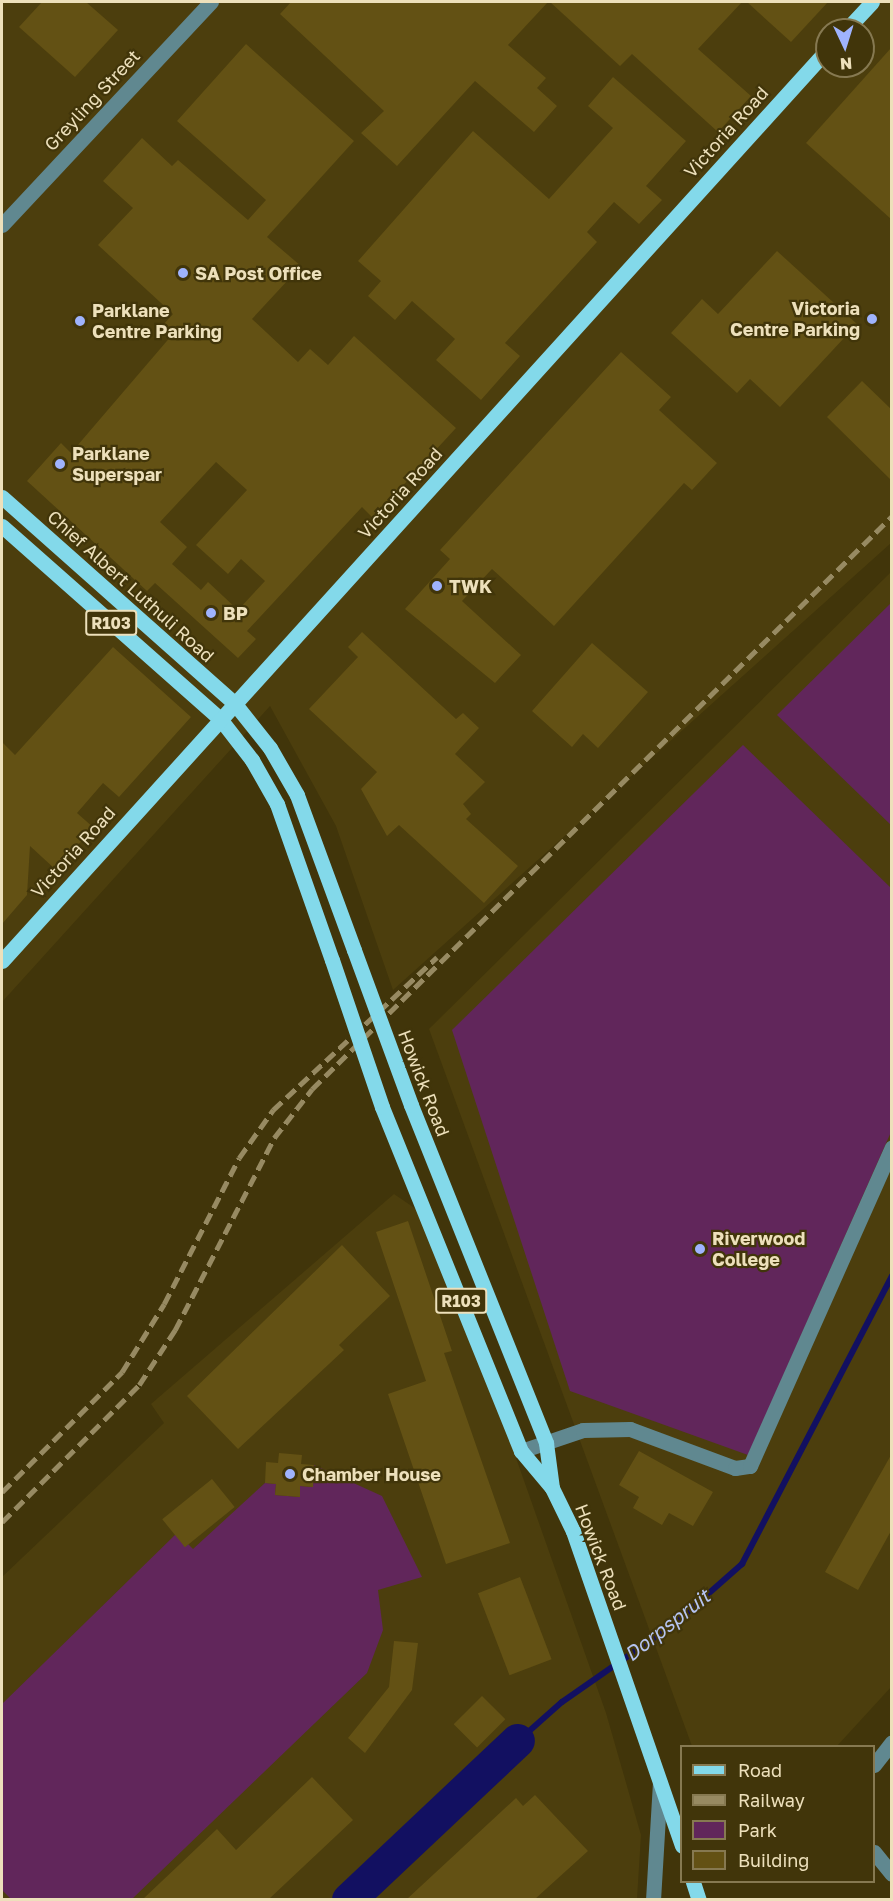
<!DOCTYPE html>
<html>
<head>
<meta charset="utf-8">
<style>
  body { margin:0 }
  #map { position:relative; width:893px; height:1901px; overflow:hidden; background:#41350a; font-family:"Golos Text",sans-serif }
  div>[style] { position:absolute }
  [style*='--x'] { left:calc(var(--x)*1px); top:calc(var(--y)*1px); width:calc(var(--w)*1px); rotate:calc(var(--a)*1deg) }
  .built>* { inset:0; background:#4c3e0d }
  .green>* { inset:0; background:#61265b }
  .stream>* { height:6px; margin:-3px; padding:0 3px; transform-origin:3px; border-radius:3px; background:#121061 }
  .river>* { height:34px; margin:-17px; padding:0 17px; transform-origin:17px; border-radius:17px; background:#121061 }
  .building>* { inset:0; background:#635114; transform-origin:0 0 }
  .minor>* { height:15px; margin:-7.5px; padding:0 7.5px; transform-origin:7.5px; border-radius:7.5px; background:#608890 }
  .major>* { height:15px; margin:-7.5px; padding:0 7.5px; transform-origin:7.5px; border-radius:7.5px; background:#83d9ea }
  .rail>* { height:4.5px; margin-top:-2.25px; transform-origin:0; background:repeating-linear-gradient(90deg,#978a62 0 12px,transparent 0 18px) }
  .major-bridge>* { height:15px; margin:-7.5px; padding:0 7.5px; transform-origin:7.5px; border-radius:7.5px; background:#83d9ea }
  .dots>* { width:16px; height:16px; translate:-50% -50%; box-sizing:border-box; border:3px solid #41350a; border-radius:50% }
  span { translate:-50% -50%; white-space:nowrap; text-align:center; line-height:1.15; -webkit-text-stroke:4.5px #41350a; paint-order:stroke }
  .shield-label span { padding:2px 4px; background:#41350a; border:2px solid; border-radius:4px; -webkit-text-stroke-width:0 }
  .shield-label { font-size:16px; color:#ede0bb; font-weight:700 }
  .street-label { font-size:18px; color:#ede0bb }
  .poi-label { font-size:18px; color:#ede0bb; font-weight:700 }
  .left { translate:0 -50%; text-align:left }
  .right { translate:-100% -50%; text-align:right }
  .water-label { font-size:20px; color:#b6c4f1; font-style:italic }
  .frame { position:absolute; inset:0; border:3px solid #ede0bb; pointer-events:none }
  .legend { position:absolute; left:680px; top:1745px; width:195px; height:138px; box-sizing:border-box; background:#41350a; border:2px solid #867951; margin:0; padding:8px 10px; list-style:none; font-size:18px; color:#ede0bb }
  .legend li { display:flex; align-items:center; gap:12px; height:30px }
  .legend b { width:30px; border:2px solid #867951 }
  .north { position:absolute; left:815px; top:18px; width:60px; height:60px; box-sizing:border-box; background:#41350a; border:2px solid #867951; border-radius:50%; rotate:176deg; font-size:16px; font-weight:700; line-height:24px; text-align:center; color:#ede0bb }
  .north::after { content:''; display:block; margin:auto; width:21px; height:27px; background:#9fb3fd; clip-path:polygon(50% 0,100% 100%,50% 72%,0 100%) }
</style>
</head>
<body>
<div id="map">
  <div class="built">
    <i style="clip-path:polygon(evenodd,2px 2px,891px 2px,891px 543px,393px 990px,336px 826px,270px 706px,2px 1002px,2px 2px,827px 30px,863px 30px,863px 66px,827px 66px,827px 30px)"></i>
    <i style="clip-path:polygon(891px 572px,892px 1686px,837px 1746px,692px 1746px,429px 1029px)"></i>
    <i style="clip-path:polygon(394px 1194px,432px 1220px,606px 1713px,641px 1835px,637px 1899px,2px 1900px,2px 1577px,164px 1423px,151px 1404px)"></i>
  </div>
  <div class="green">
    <i style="clip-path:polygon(891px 603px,891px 825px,777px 715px)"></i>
    <i style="clip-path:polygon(743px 745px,891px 888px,891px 1132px,748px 1455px,570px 1391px,452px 1030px)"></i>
    <i style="clip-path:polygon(314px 1465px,382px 1496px,422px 1577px,378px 1590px,383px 1630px,367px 1673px,132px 1899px,11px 1899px,2px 1890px,2px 1704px,177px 1533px,193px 1549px,265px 1483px,276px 1484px,275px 1495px,300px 1497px,300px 1486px,313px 1487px)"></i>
  </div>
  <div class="stream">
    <i style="--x:518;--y:1741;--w:59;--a:-41.6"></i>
    <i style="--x:562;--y:1702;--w:136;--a:-34.9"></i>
    <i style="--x:674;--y:1624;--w:91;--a:-41.4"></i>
    <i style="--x:742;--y:1564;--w:325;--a:-62.5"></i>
  </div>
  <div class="river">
    <i style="--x:349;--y:1900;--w:232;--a:-43.3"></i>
  </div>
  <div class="building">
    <i style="clip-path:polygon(42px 2px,86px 2px,118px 30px,75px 77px,19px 27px)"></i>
    <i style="clip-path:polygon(291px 2px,548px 2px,508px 45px,546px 78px,537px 88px,557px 106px,534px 132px,475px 81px,397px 166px,361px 133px,384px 111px,280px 14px)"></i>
    <i style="clip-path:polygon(550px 2px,742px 2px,698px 49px,751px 96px,718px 132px,632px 54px,620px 66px)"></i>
    <i style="clip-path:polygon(747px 2px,828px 2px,791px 42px)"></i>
    <i style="clip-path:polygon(evenodd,246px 44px,354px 141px,267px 237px,301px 266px,252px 319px,298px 362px,310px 349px,328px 365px,354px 336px,456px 428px,373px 518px,362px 507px,247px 631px,256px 639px,238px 658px,155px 583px,147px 591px,27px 481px,61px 443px,71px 453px,172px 335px,162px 326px,173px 314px,98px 245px,133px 208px,103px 181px,142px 138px,172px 166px,178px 160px,248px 220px,266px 200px,177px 121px,246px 44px,216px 462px,247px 490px,196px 545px,228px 574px,241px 559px,265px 581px,238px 610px,208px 582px,201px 590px,172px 564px,187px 547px,160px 522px,216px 462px)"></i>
    <i style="clip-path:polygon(891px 48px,891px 219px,806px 143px)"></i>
    <i style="clip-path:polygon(613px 77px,686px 141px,646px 186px,662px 200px,639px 224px,614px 202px,587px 232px,597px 242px,505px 343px,520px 356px,481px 400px,436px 360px,455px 339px,412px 301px,395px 320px,368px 296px,381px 281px,358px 261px,473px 131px,549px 199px,613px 128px,588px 106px)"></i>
    <i style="clip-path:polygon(777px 251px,857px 324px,780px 407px,750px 379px,737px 393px,671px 333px,702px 299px,718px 314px)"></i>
    <i style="clip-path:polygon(621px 352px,671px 397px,659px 410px,717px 463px,692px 490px,684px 483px,554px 626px,492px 569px,462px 601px,521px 655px,495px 683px,405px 609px,450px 559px,440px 550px)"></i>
    <i style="clip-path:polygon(862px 381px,891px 409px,891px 480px,827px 417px)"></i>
    <i style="clip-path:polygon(362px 632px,456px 719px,463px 713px,479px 728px,455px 754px,485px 782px,463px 804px,471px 814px,466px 819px,518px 866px,484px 903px,399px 825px,387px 836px,361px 789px,377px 772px,309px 709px,358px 657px,348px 647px)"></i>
    <i style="clip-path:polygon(592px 643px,648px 692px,598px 748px,583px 734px,572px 747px,532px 711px)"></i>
    <i style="clip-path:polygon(113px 647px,191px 717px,119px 797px,103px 783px,77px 813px,94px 828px,55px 869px,30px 846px,27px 895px,2px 924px,2px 742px,15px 755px)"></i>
    <i style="clip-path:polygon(408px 1221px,452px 1351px,444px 1353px,510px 1543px,446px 1564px,388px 1394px,426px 1381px,376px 1232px)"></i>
    <i style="clip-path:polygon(342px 1245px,390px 1296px,339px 1345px,344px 1350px,238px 1449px,187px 1396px)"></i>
    <i style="clip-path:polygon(639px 1451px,713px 1492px,693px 1526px,669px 1513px,662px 1525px,633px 1508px,639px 1497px,619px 1485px)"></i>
    <i style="clip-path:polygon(279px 1453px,302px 1455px,301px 1464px,314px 1465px,313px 1487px,300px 1486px,300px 1497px,275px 1495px,276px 1484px,265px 1483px,266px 1462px,278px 1463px)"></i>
    <i style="clip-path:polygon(891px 1455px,891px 1531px,858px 1590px,825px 1572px)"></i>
    <i style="left:212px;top:1479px;width:36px;height:64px;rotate:51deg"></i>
    <i style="left:520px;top:1577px;width:88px;height:45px;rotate:69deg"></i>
    <i style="clip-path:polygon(394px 1641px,418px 1643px,412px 1690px,365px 1753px,348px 1738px,389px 1687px)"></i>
    <i style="left:482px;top:1696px;width:33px;height:40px;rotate:45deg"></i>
    <i style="clip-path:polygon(312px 1777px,353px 1820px,269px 1899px,143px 1899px,217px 1829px,236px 1850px)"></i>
    <i style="clip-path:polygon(535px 1795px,588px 1851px,535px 1899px,407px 1899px,516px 1798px,523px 1806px)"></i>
  </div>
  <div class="minor">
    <i style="--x:2;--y:225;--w:306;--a:-46.9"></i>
    <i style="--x:521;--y:1451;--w:65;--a:-18.7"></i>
    <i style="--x:583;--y:1430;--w:47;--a:-1.2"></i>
    <i style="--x:630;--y:1429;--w:112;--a:20.4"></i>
    <i style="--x:735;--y:1468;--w:15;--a:-8"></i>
    <i style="--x:750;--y:1466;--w:349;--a:-66"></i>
    <i style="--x:874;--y:1765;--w:29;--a:-52"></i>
    <i style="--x:874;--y:1852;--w:28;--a:51"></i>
    <i style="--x:653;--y:1900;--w:117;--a:-86.6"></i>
  </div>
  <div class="major">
    <i style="--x:846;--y:30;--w:38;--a:-47"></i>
    <i style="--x:2;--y:497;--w:312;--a:41.6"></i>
    <i style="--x:235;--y:704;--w:56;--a:51.5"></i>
    <i style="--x:270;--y:748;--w:54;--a:60.1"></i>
    <i style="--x:297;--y:795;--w:165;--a:69.8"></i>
    <i style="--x:2;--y:526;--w:293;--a:41.5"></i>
    <i style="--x:221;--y:720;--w:51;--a:52.2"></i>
    <i style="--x:252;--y:760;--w:51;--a:60.4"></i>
    <i style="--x:277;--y:804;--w:165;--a:70.6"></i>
    <i style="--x:2;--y:961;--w:1229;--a:-47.84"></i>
    <i style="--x:411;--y:1105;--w:364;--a:68.2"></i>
    <i style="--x:546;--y:1443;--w:45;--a:82.4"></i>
    <i style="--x:382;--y:1107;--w:371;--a:68"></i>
    <i style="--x:521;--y:1451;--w:48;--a:50"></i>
    <i style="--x:552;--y:1488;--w:48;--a:64"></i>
    <i style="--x:573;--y:1531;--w:333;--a:70.9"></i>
    <i style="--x:693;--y:1882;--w:19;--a:72"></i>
  </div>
  <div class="rail">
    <i style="--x:2;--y:1492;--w:170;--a:-45"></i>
    <i style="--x:122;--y:1372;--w:80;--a:-58.3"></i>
    <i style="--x:164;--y:1304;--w:164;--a:-62.8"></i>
    <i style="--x:239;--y:1158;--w:59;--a:-54.7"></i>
    <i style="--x:273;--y:1110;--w:224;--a:-43"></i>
    <i style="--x:2;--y:1522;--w:194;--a:-45"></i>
    <i style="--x:139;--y:1385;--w:66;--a:-56.8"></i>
    <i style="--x:175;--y:1330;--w:216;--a:-62.7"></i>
    <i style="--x:274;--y:1138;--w:62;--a:-52.2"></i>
    <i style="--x:312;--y:1089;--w:815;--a:-44.65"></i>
  </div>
  <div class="major-bridge">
    <i style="--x:354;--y:950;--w:165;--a:69.8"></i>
    <i style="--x:332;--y:960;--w:155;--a:71.2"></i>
  </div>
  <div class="dots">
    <i style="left:183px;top:273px;background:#9fb3fd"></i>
    <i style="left:872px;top:319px;background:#9fb3fd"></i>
    <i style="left:80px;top:321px;background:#9fb3fd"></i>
    <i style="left:60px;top:464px;background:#9fb3fd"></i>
    <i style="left:437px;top:586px;background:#9fb3fd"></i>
    <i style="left:211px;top:613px;background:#9fb3fd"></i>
    <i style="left:700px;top:1249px;background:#9fb3fd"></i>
    <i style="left:290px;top:1474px;background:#9fb3fd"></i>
  </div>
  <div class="shield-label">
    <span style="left:111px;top:623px">R103</span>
    <span style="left:461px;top:1301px">R103</span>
  </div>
  <div class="street-label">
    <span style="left:92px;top:100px;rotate:-47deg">Greyling Street</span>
    <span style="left:726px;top:132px;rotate:-48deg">Victoria Road</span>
    <span style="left:400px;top:493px;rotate:-48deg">Victoria Road</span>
    <span style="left:131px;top:586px;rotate:42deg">Chief Albert Luthuli Road</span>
    <span style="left:73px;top:852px;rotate:-48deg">Victoria Road</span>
    <span style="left:424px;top:1083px;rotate:69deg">Howick Road</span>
    <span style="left:601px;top:1557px;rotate:69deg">Howick Road</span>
  </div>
  <div class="poi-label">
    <span class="left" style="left:195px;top:273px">SA Post Office</span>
    <span class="right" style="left:860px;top:319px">Victoria<br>Centre Parking</span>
    <span class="left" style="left:92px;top:321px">Parklane<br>Centre Parking</span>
    <span class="left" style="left:72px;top:464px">Parklane<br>Superspar</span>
    <span class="left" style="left:449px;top:586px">TWK</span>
    <span class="left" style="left:223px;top:613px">BP</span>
    <span class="left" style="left:712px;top:1249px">Riverwood<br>College</span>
    <span class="left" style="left:302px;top:1474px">Chamber House</span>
  </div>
  <div class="water-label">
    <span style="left:667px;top:1625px;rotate:-38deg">Dorpspruit</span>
  </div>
  <div class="frame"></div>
  <ul class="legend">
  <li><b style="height:8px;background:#83d9ea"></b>Road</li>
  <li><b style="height:8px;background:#978a62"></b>Railway</li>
  <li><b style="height:16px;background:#61265b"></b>Park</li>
  <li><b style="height:16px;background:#635114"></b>Building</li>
  </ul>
  <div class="north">N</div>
</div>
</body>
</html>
